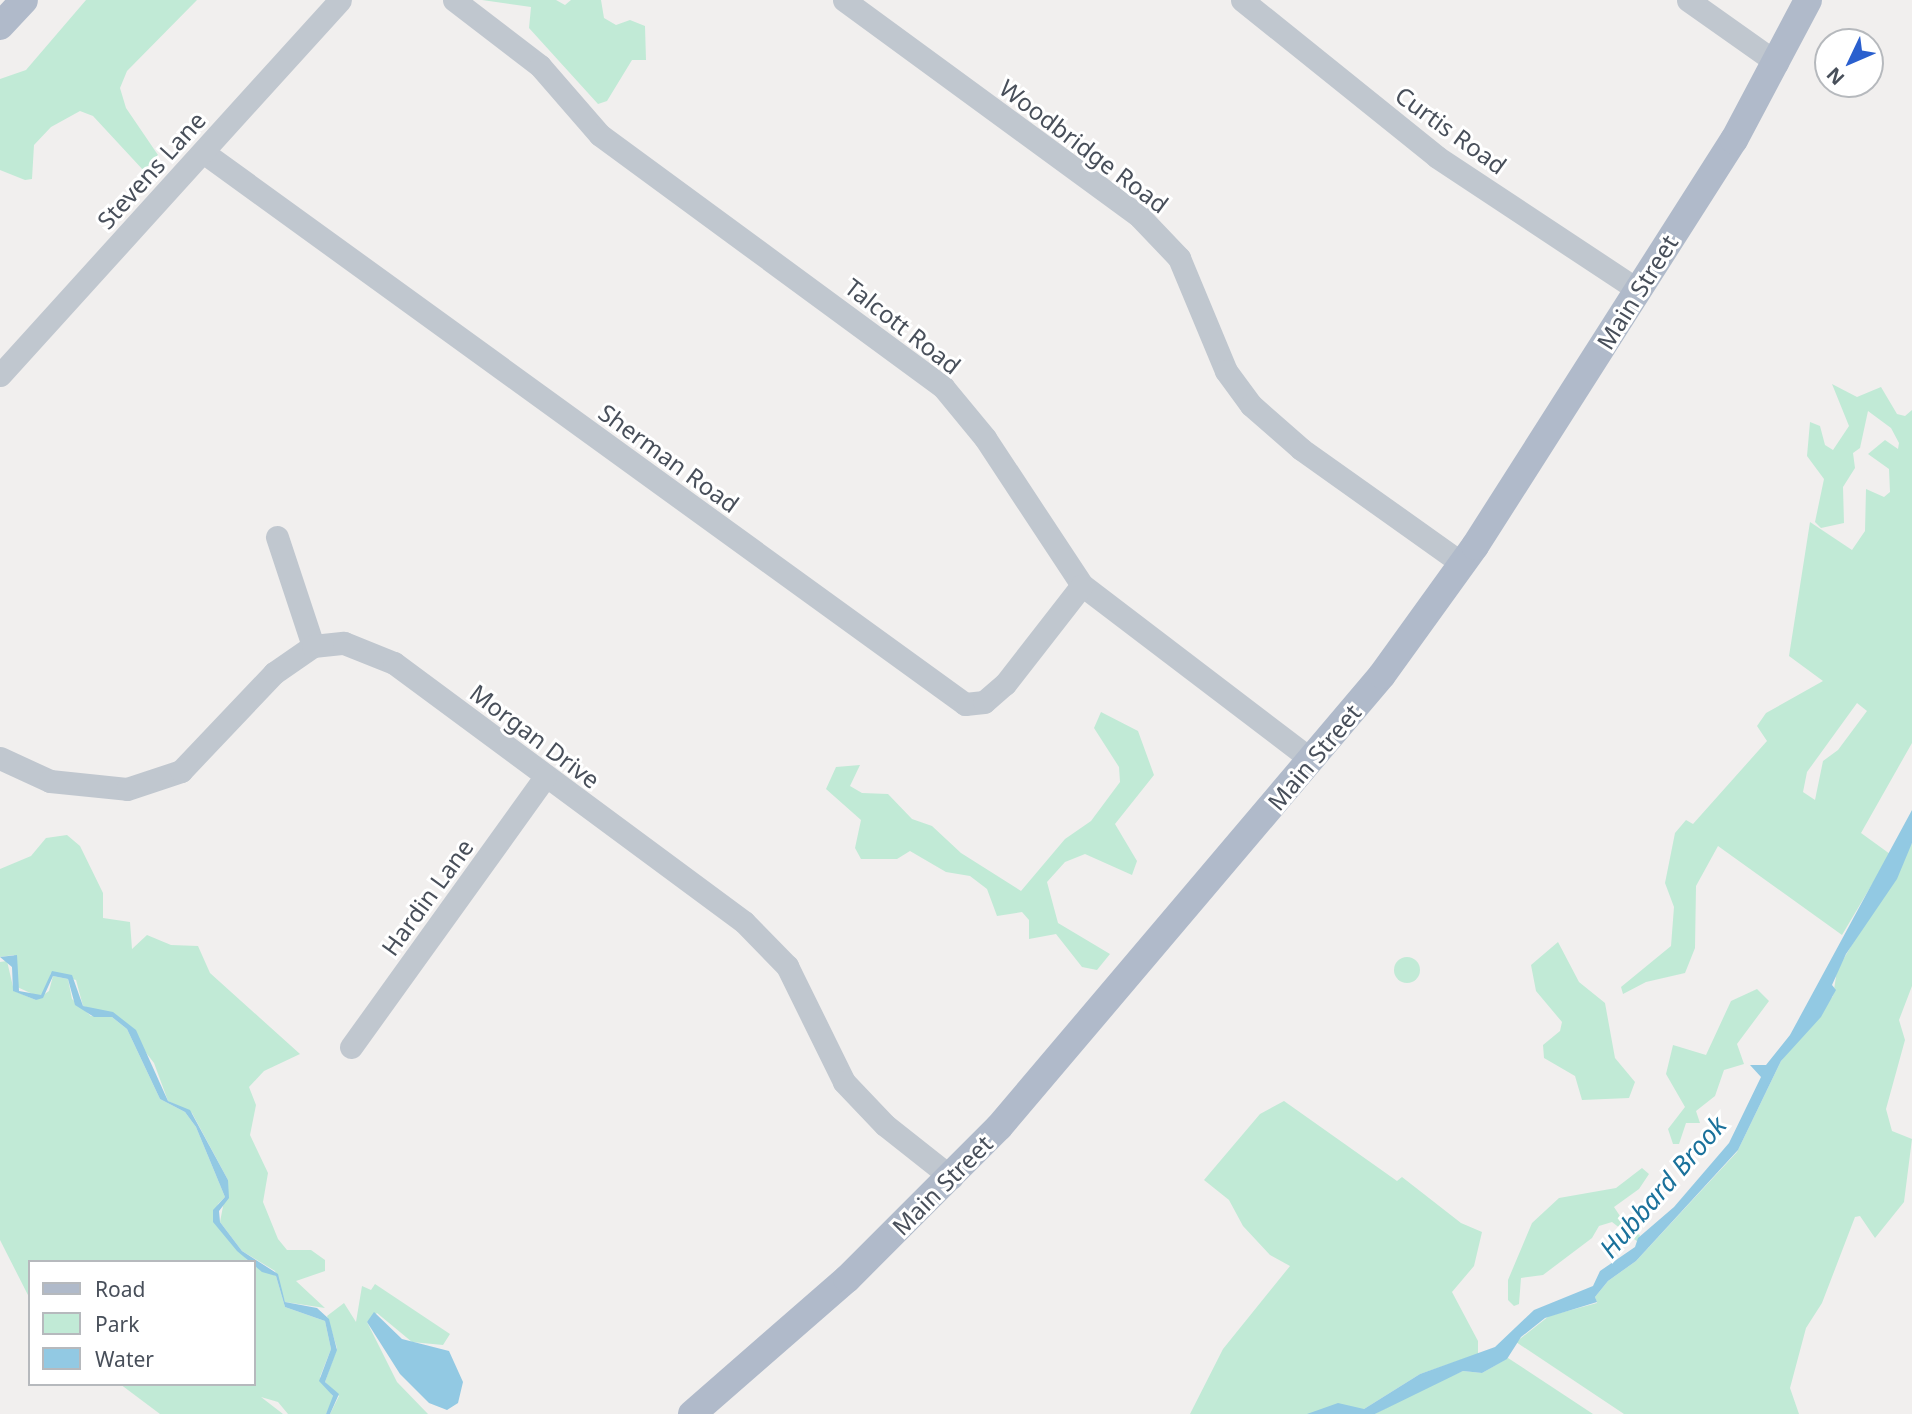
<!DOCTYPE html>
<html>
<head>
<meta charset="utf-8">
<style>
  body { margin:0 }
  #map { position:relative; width:1912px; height:1414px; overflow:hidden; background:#f1efee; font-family:"Noto Sans",sans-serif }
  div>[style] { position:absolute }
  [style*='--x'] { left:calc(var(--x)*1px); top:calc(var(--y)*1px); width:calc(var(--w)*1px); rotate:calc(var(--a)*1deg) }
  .green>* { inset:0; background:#c1ead6 }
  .round { border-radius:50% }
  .water>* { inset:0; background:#92c9e3 }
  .minor>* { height:23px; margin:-11.5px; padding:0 11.5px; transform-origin:11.5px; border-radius:11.5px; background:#c0c7cf }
  .major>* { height:28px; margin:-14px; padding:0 14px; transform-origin:14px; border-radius:14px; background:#b0baca }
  span { translate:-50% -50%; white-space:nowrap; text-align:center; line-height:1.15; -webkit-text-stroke:6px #fff; paint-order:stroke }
  .street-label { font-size:24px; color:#484f5a }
  .water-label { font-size:26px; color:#1a719b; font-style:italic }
  .legend { position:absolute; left:28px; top:1260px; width:228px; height:126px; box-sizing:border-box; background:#fff; border:2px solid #b6b9bd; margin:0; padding:9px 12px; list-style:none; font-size:21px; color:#484f5a }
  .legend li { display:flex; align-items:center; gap:14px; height:35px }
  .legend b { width:35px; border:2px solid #b6b9bd }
  .north { position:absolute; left:1814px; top:28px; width:70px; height:70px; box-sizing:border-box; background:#fff; border:2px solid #b6b9bd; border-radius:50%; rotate:226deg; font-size:19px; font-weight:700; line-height:28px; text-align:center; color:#484f5a }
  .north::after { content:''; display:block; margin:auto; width:24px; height:32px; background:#2a5fce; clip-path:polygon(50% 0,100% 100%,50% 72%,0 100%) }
</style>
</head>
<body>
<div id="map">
  <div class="green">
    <i style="clip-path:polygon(86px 0,197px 0,127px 71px,120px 88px,126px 108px,158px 155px,144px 171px,93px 116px,80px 111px,51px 127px,34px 145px,32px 179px,25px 180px,0 170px,0 79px,26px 70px)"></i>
    <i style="clip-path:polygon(482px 0,556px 0,565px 5px,571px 0,601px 0,604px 18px,616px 25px,630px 20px,645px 26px,646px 60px,632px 60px,607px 101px,598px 104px,529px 28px,531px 7px)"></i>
    <i style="clip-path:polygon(evenodd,1832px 384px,1857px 397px,1881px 387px,1897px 414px,1905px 416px,1912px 410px,1912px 743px,1861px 833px,1890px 854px,1842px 935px,1718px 846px,1696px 886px,1695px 948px,1685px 973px,1646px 982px,1623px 994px,1621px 987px,1671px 946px,1674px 907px,1665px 883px,1675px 833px,1686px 820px,1693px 824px,1767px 741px,1757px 726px,1766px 713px,1823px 681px,1789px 656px,1810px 522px,1852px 550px,1865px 531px,1866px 489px,1884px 497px,1890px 492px,1889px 469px,1868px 454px,1885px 440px,1898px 449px,1899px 443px,1891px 428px,1868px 411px,1860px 448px,1853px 453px,1855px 468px,1843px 487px,1844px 523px,1821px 528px,1815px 522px,1824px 479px,1807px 456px,1810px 422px,1820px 426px,1825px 445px,1833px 450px,1849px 426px,1832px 384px,1857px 703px,1867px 711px,1838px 750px,1823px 761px,1815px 800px,1803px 792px,1807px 772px,1857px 703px)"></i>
    <i style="clip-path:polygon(1101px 712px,1138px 731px,1154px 775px,1115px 824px,1137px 861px,1132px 875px,1085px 854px,1065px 862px,1047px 882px,1058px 923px,1110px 954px,1097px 970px,1082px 967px,1056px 934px,1029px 939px,1029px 920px,1022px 912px,997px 916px,987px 889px,970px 876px,946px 872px,910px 851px,897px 859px,861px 859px,855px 848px,861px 820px,826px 789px,836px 767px,860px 765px,850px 786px,862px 793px,888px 794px,912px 819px,932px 826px,961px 853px,1021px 891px,1065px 839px,1091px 821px,1120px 782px,1119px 767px,1094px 728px)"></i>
    <i style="clip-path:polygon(67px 835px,80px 846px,103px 893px,103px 918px,130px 922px,132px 949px,147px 935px,171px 945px,198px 946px,210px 973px,300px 1054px,264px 1071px,249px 1087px,256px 1105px,250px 1135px,268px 1173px,263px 1202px,278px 1239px,287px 1250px,311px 1250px,325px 1260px,325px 1271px,296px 1281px,325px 1308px,285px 1302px,275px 1271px,242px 1251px,220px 1222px,228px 1180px,192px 1113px,168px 1101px,154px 1063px,118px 1017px,83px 1006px,76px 980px,51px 973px,44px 994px,37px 996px,15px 986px,14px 955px,0 957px,0 869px,31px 856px,46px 838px)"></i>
    <i style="clip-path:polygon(1912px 843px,1912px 986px,1899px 1020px,1905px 1040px,1886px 1109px,1892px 1131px,1912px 1139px,1904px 1202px,1875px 1238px,1860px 1216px,1855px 1217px,1822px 1303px,1806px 1328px,1790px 1388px,1799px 1414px,1624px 1414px,1516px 1342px,1549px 1316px,1597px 1303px,1595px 1297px,1608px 1281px,1636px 1261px,1737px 1152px,1781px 1061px,1833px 996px,1837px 970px)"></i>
    <i style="clip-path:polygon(1558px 942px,1579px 982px,1605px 1003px,1615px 1058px,1635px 1082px,1629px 1098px,1582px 1100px,1575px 1076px,1544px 1058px,1543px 1045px,1560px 1031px,1562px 1022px,1536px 991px,1531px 965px)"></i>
    <i class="round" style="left:1394px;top:957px;width:26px;height:26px"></i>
    <i style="clip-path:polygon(7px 961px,14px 991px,36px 1000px,49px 991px,53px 976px,68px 979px,72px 999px,91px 1016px,112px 1017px,127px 1029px,160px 1099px,185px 1112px,196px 1127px,225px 1197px,218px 1204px,213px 1221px,249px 1262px,30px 1262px,30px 1299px,0 1240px,0 962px)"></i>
    <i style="clip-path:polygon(1757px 989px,1769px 1001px,1737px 1044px,1744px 1064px,1724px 1070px,1715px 1096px,1696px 1111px,1700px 1123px,1686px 1123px,1679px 1144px,1673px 1144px,1668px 1129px,1685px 1107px,1666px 1074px,1673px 1045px,1706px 1055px,1731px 1001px)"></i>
    <i style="clip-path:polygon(1284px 1101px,1397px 1181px,1402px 1177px,1461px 1223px,1482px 1232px,1474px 1266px,1452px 1292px,1478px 1341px,1478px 1354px,1420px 1374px,1364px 1409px,1343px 1414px,1190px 1414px,1223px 1349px,1290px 1266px,1270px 1255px,1243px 1226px,1229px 1200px,1204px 1180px,1260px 1114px)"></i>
    <i style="clip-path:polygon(1642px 1168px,1649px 1174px,1639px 1189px,1614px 1207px,1630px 1231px,1640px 1235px,1638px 1242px,1612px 1222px,1599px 1226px,1592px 1238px,1543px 1275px,1521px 1278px,1519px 1304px,1514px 1306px,1508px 1300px,1508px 1280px,1532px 1223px,1559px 1198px,1616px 1188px)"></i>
    <i style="clip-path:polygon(254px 1266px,276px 1276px,285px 1307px,325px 1321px,331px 1349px,320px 1377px,334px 1398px,326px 1414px,288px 1414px,278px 1402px,261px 1397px,283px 1414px,160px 1414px,120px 1384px,254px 1384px)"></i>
    <i style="clip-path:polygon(375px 1284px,450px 1334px,443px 1345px,412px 1342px,377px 1313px,367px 1322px,397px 1382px,428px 1414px,330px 1414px,339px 1396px,325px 1382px,337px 1348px,327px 1316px,344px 1303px,356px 1322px,362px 1286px,371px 1290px)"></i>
    <i style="clip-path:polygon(1508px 1358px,1593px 1414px,1375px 1414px,1425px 1387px,1463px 1371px,1482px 1373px)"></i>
  </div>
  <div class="water">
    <i style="clip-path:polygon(1912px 810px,1912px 843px,1897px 879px,1846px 954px,1832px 985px,1836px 990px,1821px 1017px,1781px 1061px,1738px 1150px,1636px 1261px,1608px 1281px,1595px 1297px,1597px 1302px,1545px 1318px,1521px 1337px,1507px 1359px,1482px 1373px,1463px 1371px,1375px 1414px,1307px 1414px,1338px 1403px,1364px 1409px,1420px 1374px,1495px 1347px,1534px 1310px,1593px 1286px,1600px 1271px,1635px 1247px,1638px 1238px,1674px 1207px,1729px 1143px,1761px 1077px,1750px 1065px,1766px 1065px,1790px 1035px)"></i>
    <i style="clip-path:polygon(17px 955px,19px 991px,41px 995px,52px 971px,72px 975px,83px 1006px,113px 1012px,136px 1030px,168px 1101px,190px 1110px,228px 1180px,229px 1198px,219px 1211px,220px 1222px,242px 1251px,278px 1274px,285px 1302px,317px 1308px,329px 1319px,337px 1350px,325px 1382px,339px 1394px,330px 1414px,326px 1414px,333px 1396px,319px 1381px,331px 1349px,325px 1321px,285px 1307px,276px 1276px,262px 1272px,237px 1251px,213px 1222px,213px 1210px,225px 1197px,196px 1127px,185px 1112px,160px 1099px,127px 1029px,112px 1017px,94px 1017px,75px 1005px,68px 979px,53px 976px,43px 998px,36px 1000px,13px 991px,12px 967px,0 957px)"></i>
    <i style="clip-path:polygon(374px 1312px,402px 1339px,449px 1351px,463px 1382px,458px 1403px,447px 1410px,429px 1403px,400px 1374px,367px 1322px)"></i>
  </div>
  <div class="minor">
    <i style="--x:454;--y:0;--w:108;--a:37.5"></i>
    <i style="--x:540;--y:66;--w:91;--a:49"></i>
    <i style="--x:600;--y:135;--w:426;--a:36.3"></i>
    <i style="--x:943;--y:387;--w:66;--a:50.5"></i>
    <i style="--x:985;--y:438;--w:176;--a:56.6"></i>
    <i style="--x:1082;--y:585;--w:289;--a:37.3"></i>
    <i style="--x:844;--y:0;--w:367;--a:36.2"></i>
    <i style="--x:1140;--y:217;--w:57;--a:46.4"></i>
    <i style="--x:1179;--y:258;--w:122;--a:67.4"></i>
    <i style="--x:1226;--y:371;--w:42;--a:53.7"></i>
    <i style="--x:1251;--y:405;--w:67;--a:41.3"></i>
    <i style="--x:1301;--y:449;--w:199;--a:35.4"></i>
    <i style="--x:1242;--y:0;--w:250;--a:38.8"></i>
    <i style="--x:1437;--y:157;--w:241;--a:33.5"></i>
    <i style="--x:1688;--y:0;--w:109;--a:35.3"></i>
    <i style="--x:203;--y:152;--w:941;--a:35.92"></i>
    <i style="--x:965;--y:704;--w:19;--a:-6"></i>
    <i style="--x:984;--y:702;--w:28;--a:-41"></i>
    <i style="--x:1005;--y:684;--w:125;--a:-52.1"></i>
    <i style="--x:0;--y:375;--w:506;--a:-47.8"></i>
    <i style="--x:277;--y:537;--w:115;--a:71.7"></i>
    <i style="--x:0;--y:758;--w:55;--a:24.7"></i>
    <i style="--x:50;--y:781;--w:77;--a:5.9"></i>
    <i style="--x:127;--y:789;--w:57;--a:-18.4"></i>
    <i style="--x:181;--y:771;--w:135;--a:-46.5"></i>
    <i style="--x:274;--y:673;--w:47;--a:-34.7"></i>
    <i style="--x:313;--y:646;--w:31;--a:-6"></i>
    <i style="--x:344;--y:643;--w:54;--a:21.8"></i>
    <i style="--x:394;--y:663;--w:435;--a:36.5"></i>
    <i style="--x:744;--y:922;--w:62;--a:45.7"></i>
    <i style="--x:787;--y:966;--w:129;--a:63.8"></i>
    <i style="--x:844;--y:1082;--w:59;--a:46.4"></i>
    <i style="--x:885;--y:1125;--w:85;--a:38.3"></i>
    <i style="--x:351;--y:1047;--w:332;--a:-54.3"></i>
  </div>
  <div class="major">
    <i style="--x:0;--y:26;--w:35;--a:-47"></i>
    <i style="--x:692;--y:1414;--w:206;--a:-41.1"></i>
    <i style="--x:847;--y:1279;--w:215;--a:-45"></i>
    <i style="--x:999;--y:1127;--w:592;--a:-49.72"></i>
    <i style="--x:1382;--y:675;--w:159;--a:-54.2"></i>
    <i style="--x:1475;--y:546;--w:482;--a:-57.5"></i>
    <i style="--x:1734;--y:140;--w:158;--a:-62.1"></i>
  </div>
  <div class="street-label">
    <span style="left:1451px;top:130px;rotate:36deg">Curtis Road</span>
    <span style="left:1084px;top:146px;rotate:37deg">Woodbridge Road</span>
    <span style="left:151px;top:170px;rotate:-48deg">Stevens Lane</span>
    <span style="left:1637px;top:292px;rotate:-58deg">Main Street</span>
    <span style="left:903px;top:326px;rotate:38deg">Talcott Road</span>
    <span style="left:669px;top:458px;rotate:36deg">Sherman Road</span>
    <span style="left:535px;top:736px;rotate:37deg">Morgan Drive</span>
    <span style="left:1314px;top:757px;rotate:-50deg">Main Street</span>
    <span style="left:427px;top:897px;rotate:-54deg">Hardin Lane</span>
    <span style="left:942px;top:1185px;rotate:-45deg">Main Street</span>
  </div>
  <div class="water-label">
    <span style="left:1663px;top:1187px;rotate:-49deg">Hubbard Brook</span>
  </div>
  <ul class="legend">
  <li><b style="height:9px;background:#b0baca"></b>Road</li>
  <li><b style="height:19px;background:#c1ead6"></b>Park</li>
  <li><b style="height:19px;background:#92c9e3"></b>Water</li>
  </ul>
  <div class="north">N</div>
</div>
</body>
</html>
